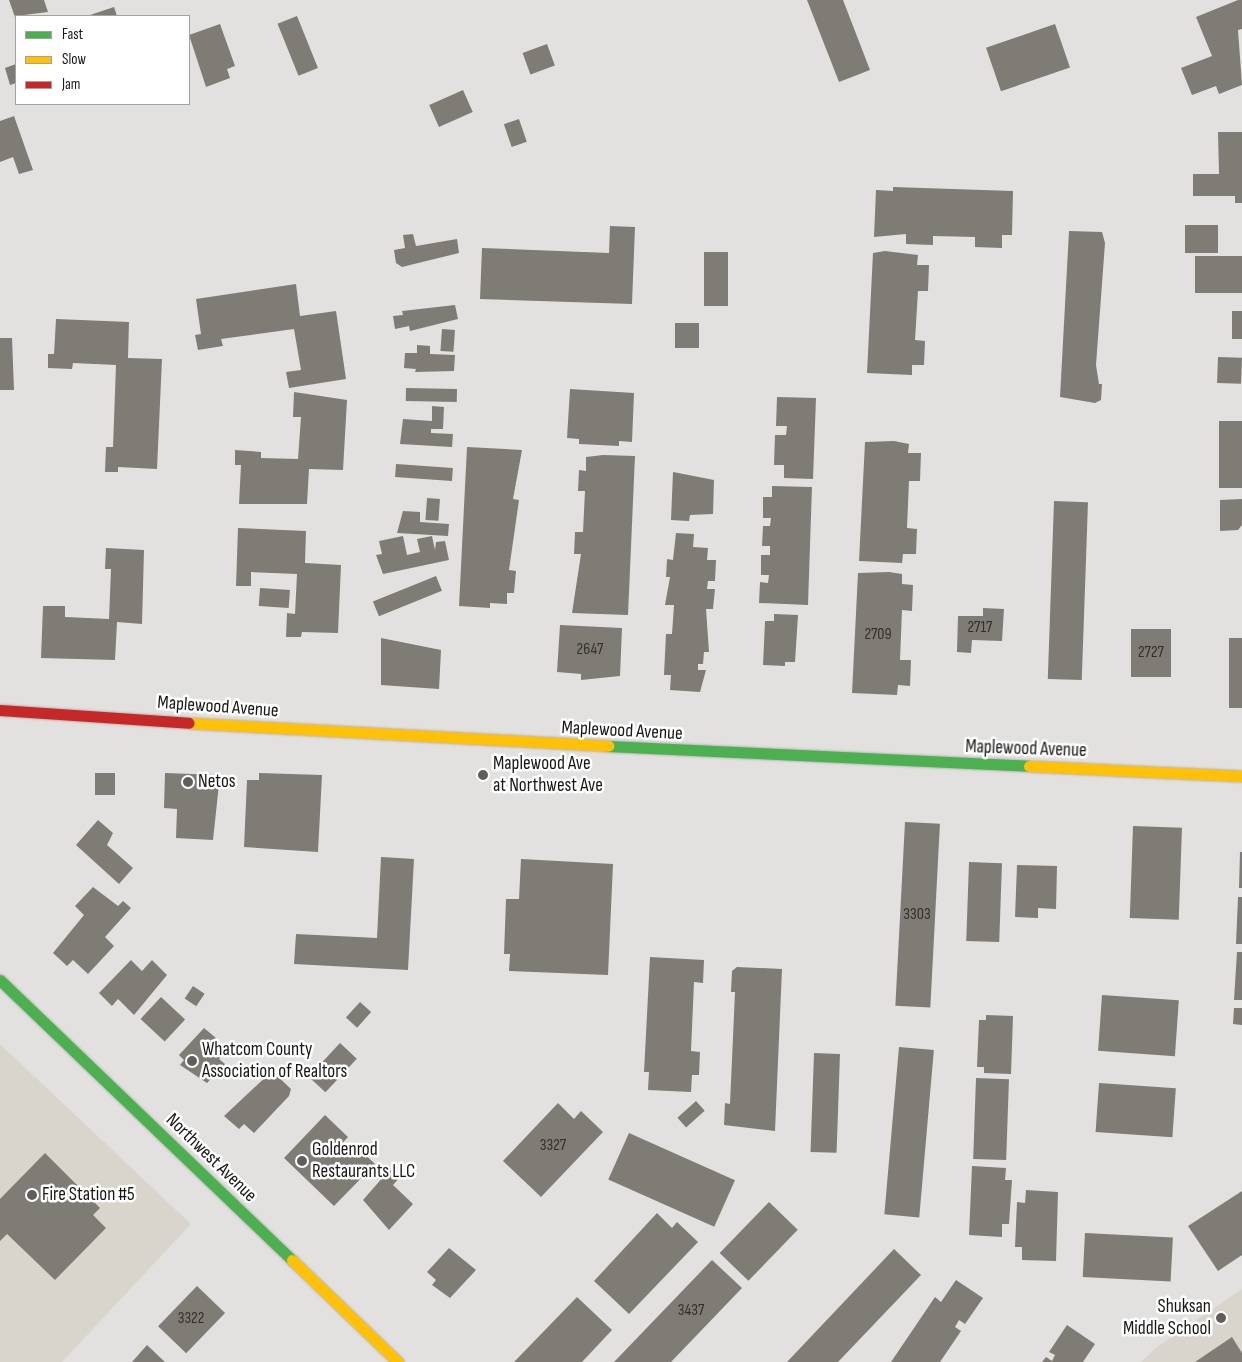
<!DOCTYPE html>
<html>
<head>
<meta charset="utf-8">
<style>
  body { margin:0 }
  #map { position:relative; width:1242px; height:1362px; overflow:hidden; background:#e3e1df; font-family:"Sofia Sans Condensed",sans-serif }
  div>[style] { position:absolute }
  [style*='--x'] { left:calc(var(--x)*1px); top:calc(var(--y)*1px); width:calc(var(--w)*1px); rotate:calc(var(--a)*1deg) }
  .built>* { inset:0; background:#d9d5cd }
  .building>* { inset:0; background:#7f7c75; transform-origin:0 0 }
  .roads { filter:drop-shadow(0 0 1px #b5b4b2) drop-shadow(0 0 1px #b5b4b2) }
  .fast>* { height:11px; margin:-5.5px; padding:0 5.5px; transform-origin:5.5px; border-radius:5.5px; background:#4caf50 }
  .slow>* { height:11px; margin:-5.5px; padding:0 5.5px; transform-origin:5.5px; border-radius:5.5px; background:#ffc107 }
  .jam>* { height:11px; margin:-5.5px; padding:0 5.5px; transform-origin:5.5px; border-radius:5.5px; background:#c62828 }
  .dots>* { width:14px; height:14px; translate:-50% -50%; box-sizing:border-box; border:2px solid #fff; border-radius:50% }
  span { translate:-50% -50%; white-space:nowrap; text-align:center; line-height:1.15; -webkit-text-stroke:5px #fff; paint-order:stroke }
  .number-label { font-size:16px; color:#32302d }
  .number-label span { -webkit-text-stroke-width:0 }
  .street-label { font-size:19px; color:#181715 }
  .poi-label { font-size:19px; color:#181715 }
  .left { translate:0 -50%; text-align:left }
  .right { translate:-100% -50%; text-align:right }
  .legend { position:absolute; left:15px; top:15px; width:175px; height:90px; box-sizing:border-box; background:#fff; border:1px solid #a3a2a1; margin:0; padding:6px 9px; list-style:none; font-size:15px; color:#181715 }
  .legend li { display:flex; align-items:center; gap:10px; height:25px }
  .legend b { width:25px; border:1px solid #a3a2a1 }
</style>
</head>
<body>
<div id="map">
  <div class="built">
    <i style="clip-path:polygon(0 1044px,191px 1224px,62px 1362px,0 1362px)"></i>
    <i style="clip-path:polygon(1242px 1289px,1242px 1362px,1141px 1362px,1157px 1347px)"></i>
  </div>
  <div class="building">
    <i style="clip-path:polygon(9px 0,44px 0,48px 12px,16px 16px,16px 20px)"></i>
    <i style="clip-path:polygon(807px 0,843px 0,870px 70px,839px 82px)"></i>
    <i style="clip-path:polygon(1238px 0,1242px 0,1242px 29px,1238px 30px,1242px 85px,1219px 94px,1216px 86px,1192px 95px,1181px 68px,1212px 56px,1196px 17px)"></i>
    <i style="clip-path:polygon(114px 7px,117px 16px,87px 16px)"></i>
    <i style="left:297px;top:16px;width:56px;height:21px;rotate:68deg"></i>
    <i style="clip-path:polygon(220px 24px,235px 66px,227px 69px,230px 78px,206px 87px,189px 35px)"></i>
    <i style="left:1055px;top:24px;width:46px;height:73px;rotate:71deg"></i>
    <i style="left:547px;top:44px;width:23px;height:26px;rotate:70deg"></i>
    <i style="clip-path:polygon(16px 64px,16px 83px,10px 85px,5px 68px)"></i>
    <i style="left:463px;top:90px;width:24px;height:37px;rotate:66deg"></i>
    <i style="clip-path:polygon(14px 116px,33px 170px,19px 174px,13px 157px,0 162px,0 121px)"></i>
    <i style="left:519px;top:119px;width:24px;height:16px;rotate:71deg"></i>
    <i style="clip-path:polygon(1218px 132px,1242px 132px,1242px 203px,1235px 203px,1235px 196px,1193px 196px,1193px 174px,1219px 174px)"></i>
    <i style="clip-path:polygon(893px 187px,1013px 191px,1012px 235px,1002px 235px,1002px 248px,975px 247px,975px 237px,933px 236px,933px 245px,906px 244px,906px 234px,874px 237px,876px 190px,893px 191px)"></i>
    <i style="left:1185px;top:225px;width:33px;height:28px"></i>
    <i style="clip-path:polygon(610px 226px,635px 227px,632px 304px,480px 299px,482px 248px,609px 253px)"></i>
    <i style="clip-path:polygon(1069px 231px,1102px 232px,1105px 243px,1096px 365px,1099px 384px,1102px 384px,1101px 400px,1095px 403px,1060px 397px)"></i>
    <i style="clip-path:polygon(413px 234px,416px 246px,457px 239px,459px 253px,402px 267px,396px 263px,394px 250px,405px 248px,403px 235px)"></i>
    <i style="clip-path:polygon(885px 251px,918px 255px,917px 265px,929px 265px,928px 291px,918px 291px,915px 340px,925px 341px,924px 365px,912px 365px,912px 375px,867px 373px,873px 253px)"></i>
    <i style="left:704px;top:252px;width:24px;height:54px"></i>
    <i style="left:1242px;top:256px;width:37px;height:47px;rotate:90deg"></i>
    <i style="clip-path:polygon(296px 284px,300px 316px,336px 311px,346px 379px,289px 388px,286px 372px,301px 370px,294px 329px,221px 339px,223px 346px,198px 350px,195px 335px,201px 334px,196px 299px)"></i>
    <i style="clip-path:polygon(455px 305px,458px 319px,410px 331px,409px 326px,395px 329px,393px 316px,403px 315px,402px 311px)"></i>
    <i style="left:1232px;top:311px;width:10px;height:28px"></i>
    <i style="clip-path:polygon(56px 319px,129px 322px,128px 358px,162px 359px,157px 469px,118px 467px,118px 472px,105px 472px,106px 447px,113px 447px,116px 365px,73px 363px,72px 369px,48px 368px,48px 354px,54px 354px)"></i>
    <i style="left:675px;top:323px;width:24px;height:25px"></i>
    <i style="left:442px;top:329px;width:13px;height:22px;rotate:4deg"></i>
    <i style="clip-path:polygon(0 338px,12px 338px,14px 390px,0 390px)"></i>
    <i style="clip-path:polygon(417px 345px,430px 346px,430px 354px,455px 355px,454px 371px,415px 372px,416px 369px,404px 368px,405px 353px,417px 353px)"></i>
    <i style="left:1218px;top:357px;width:24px;height:26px;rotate:2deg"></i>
    <i style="left:406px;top:388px;width:51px;height:13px;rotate:1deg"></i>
    <i style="clip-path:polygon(570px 389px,634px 393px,632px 442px,619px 441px,619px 446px,579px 444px,579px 439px,567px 438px)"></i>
    <i style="clip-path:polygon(294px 392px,347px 400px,343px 470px,309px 469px,307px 504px,239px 504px,241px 465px,235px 465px,235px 450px,261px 452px,261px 458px,298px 459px,301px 417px,293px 417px)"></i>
    <i style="clip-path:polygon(777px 397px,816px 398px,813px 479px,784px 478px,784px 465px,774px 465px,775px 435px,786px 435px,787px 426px,776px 426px)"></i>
    <i style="clip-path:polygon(432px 406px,444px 407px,443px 429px,431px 429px,431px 433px,453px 434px,452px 447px,400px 444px,403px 419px,432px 421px)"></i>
    <i style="left:1219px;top:421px;width:23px;height:67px"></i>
    <i style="clip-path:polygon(894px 441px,909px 444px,908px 453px,921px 453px,920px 481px,909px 481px,907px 528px,917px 529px,916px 554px,903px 554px,902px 563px,859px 561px,865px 442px)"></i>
    <i style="clip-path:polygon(467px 447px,522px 450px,513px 499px,519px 500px,509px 570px,516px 571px,514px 593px,507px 593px,507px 604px,490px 603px,490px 608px,459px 606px)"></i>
    <i style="clip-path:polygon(603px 455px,635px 456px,628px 615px,572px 613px,581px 554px,574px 554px,575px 532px,583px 532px,585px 491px,578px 491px,579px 470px,586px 471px,586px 457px)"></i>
    <i style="left:396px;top:464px;width:57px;height:13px;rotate:4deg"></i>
    <i style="clip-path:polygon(673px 472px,714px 480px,713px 514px,690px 515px,689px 521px,671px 520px)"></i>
    <i style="clip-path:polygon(772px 486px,812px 487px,808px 605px,759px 603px,760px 582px,768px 583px,769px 575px,761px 575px,761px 555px,770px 555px,770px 546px,762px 546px,763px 526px,770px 526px,771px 518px,763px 518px,763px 497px,772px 497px)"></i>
    <i style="left:427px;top:498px;width:13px;height:22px;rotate:4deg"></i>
    <i style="clip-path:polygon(1242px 499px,1242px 525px,1238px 530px,1220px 531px,1220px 500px)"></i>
    <i style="left:1054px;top:501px;width:34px;height:178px;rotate:2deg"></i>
    <i style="clip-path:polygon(403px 511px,420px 512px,420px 522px,449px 524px,448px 536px,397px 533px)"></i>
    <i style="clip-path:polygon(238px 528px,306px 531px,305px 563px,341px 565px,338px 633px,302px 632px,301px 637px,286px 637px,287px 613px,295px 614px,297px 574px,251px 572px,251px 586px,236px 586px)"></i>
    <i style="clip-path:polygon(676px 533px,694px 534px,693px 547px,708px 548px,707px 560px,716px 560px,715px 581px,708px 581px,707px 589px,715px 589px,713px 609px,706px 609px,709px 652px,704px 652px,703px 664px,698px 664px,698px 670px,706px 670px,700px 692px,670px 690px,671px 675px,664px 675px,666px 634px,672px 634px,674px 605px,665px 605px,670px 577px,666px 577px,667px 559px,673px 560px)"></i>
    <i style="clip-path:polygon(403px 536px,407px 555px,420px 552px,417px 539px,432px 536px,435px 550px,436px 542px,445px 541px,449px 560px,383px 574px,376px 555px,382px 554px,379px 541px)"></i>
    <i style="clip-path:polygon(106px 548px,144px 550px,142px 624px,117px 622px,115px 660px,41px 658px,43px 606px,65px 606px,65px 617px,109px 619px,111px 569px,105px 569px)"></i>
    <i style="clip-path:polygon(889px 572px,902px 574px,902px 584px,913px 585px,912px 611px,902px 610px,900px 660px,911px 660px,910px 686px,898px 685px,897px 695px,852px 693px,858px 573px)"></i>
    <i style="left:436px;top:576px;width:16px;height:68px;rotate:68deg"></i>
    <i style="left:260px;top:588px;width:30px;height:18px;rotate:4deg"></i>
    <i style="clip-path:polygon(983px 608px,1004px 609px,1002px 641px,972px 640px,971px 653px,957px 652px,958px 616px,983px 616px)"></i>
    <i style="clip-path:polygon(774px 614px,798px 615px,795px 662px,785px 662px,785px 666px,763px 665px,765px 621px,774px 621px)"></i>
    <i style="clip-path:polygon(560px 625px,622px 628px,620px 676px,581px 680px,581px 674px,557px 672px)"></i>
    <i style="left:1131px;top:629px;width:40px;height:48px"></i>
    <i style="clip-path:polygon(381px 638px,441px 650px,439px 689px,381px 685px)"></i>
    <i style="left:1229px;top:638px;width:13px;height:70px"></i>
    <i style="left:95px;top:773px;width:20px;height:22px"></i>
    <i style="clip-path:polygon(165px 773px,220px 775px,213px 840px,176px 838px,177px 809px,164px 808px)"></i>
    <i style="clip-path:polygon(259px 773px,322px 775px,318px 852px,244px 847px,247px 780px,259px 780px)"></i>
    <i style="clip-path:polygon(98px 820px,113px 833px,107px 845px,133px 868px,119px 884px,76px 845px)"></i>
    <i style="left:905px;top:822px;width:35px;height:184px;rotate:3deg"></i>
    <i style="left:1133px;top:826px;width:49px;height:92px;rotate:2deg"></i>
    <i style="clip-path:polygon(1240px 852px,1242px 852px,1242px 888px,1239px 888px)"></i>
    <i style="clip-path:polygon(381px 857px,414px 859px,408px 970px,294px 964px,296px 934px,377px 938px)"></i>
    <i style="clip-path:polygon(521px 859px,613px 864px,608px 975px,509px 971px,510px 954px,504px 954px,506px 899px,519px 899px)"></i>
    <i style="left:969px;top:862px;width:33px;height:79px;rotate:2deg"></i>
    <i style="clip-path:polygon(1017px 865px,1057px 866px,1056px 909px,1038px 908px,1038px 918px,1015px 917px)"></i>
    <i style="clip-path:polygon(93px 887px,118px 906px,123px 901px,131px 908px,105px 937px,114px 946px,88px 974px,73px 960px,67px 966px,53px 953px,84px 915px,75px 906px)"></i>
    <i style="clip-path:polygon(1238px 897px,1242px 897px,1242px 944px,1236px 944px)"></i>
    <i style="clip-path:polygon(1237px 952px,1242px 952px,1242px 1000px,1234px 1000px)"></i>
    <i style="clip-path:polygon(650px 957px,704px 960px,703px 983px,694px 982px,691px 1051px,700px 1052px,699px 1075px,692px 1075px,691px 1092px,648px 1090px,649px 1072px,644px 1072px)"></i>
    <i style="clip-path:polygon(131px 960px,142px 971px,152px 960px,167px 975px,134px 1015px,118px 999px,112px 1006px,99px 993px)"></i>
    <i style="clip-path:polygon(737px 967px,782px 969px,775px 1131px,724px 1125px,725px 1103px,730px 1104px,735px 992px,731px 992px,732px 971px)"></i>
    <i style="left:193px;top:986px;width:14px;height:15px;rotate:34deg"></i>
    <i style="left:1102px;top:995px;width:77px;height:56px;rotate:4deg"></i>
    <i style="left:161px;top:997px;width:33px;height:30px;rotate:43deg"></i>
    <i style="left:360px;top:1002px;width:15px;height:21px;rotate:42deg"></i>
    <i style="clip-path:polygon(1234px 1008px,1242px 1008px,1242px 1025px,1233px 1024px)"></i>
    <i style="clip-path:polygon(986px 1015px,1013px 1016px,1011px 1074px,984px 1073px,984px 1067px,977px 1067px,979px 1020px,986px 1020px)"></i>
    <i style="clip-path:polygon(204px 1028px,216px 1038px,211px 1043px,224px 1054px,219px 1059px,225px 1064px,207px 1083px,180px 1065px,184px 1060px,179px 1055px)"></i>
    <i style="left:340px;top:1043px;width:23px;height:46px;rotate:43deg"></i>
    <i style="left:899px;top:1047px;width:35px;height:168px;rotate:5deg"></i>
    <i style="left:814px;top:1053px;width:26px;height:99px;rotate:2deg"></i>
    <i style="clip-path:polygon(272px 1071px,291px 1089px,289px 1096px,254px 1133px,244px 1124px,239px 1129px,224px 1116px)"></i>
    <i style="left:976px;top:1078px;width:33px;height:81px;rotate:2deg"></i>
    <i style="left:1099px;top:1083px;width:77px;height:49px;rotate:4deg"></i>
    <i style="left:696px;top:1101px;width:13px;height:25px;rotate:48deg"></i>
    <i style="clip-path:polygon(558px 1103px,574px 1119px,581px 1111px,603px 1132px,541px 1197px,503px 1161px)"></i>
    <i style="clip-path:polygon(325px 1115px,348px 1137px,337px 1149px,346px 1157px,356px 1146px,375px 1164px,334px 1206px,284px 1158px)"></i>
    <i style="left:629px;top:1133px;width:116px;height:51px;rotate:24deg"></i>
    <i style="clip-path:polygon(45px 1153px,100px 1208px,93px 1215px,106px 1228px,55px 1280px,7px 1234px,0 1241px,0 1199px)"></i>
    <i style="clip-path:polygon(972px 1166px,1006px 1168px,1005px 1180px,1012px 1180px,1009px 1224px,1002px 1224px,1002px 1237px,969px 1235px)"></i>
    <i style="clip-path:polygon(391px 1168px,400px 1177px,393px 1185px,413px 1204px,389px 1230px,363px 1200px)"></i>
    <i style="clip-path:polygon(1026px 1190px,1058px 1192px,1056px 1261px,1022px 1260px,1022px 1247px,1015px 1247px,1017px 1202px,1025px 1203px)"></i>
    <i style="clip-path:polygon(1242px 1191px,1242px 1255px,1218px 1271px,1188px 1226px)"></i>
    <i style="left:769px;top:1202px;width:40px;height:71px;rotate:44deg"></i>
    <i style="clip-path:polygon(657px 1213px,672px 1228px,677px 1222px,698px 1242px,629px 1314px,594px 1281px)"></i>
    <i style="left:1085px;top:1233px;width:88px;height:44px;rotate:3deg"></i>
    <i style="clip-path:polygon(449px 1248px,476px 1270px,450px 1298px,432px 1285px,436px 1280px,427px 1272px)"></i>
    <i style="clip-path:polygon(894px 1249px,921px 1275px,838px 1362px,787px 1362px)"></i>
    <i style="clip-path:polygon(712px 1260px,742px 1288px,695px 1337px,671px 1362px,614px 1362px)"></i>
    <i style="clip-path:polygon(956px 1280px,983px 1298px,965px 1324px,959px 1320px,955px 1327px,961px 1331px,940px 1362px,891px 1362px,935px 1297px,941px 1302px)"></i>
    <i style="left:197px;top:1286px;width:39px;height:56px;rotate:44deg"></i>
    <i style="clip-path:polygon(577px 1297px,612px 1330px,582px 1362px,514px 1362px)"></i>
    <i style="clip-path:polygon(1067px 1325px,1095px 1344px,1083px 1362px,1042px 1362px,1046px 1357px,1052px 1361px,1055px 1355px,1049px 1352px)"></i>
    <i style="clip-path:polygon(1232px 1337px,1242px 1353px,1242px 1362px,1195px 1362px)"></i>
    <i style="clip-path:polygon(147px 1345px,165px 1362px,132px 1362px)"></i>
  </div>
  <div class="roads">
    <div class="fast">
      <i style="--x:608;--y:746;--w:421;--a:2.7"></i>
      <i style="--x:0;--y:980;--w:405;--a:43.8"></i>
    </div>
    <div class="slow">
      <i style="--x:189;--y:723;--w:420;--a:3.1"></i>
      <i style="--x:1029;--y:766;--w:213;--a:2.7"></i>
      <i style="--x:292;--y:1260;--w:147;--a:43.9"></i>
    </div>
    <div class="jam">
      <i style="--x:0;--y:710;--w:189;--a:3.9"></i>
    </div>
  </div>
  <div class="dots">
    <i style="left:483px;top:775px;background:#5f5e5c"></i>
    <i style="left:188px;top:782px;background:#5f5e5c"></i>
    <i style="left:192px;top:1061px;background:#5f5e5c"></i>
    <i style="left:302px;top:1161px;background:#5f5e5c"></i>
    <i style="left:32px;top:1195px;background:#5f5e5c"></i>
    <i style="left:1221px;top:1318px;background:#5f5e5c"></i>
  </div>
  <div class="number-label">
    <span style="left:980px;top:628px">2717</span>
    <span style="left:878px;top:635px">2709</span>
    <span style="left:590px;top:650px">2647</span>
    <span style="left:1151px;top:653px">2727</span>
    <span style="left:917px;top:915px">3303</span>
    <span style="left:553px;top:1146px">3327</span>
    <span style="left:691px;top:1311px">3437</span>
    <span style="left:191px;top:1319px">3322</span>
  </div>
  <div class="street-label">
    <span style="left:218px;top:707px;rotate:4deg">Maplewood Avenue</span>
    <span style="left:622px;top:731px;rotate:3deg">Maplewood Avenue</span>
    <span style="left:1026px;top:749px;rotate:2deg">Maplewood Avenue</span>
    <span style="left:211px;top:1158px;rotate:44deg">Northwest Avenue</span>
  </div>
  <div class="poi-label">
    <span class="left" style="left:493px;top:775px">Maplewood Ave<br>at Northwest Ave</span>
    <span class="left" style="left:198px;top:782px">Netos</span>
    <span class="left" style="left:202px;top:1061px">Whatcom County<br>Association of Realtors</span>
    <span class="left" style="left:312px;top:1161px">Goldenrod<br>Restaurants LLC</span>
    <span class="left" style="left:42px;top:1195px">Fire Station #5</span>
    <span class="right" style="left:1211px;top:1318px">Shuksan<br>Middle School</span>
  </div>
  <ul class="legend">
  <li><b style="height:6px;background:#4caf50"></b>Fast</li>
  <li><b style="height:6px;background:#ffc107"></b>Slow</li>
  <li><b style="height:6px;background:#c62828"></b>Jam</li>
  </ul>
</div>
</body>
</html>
